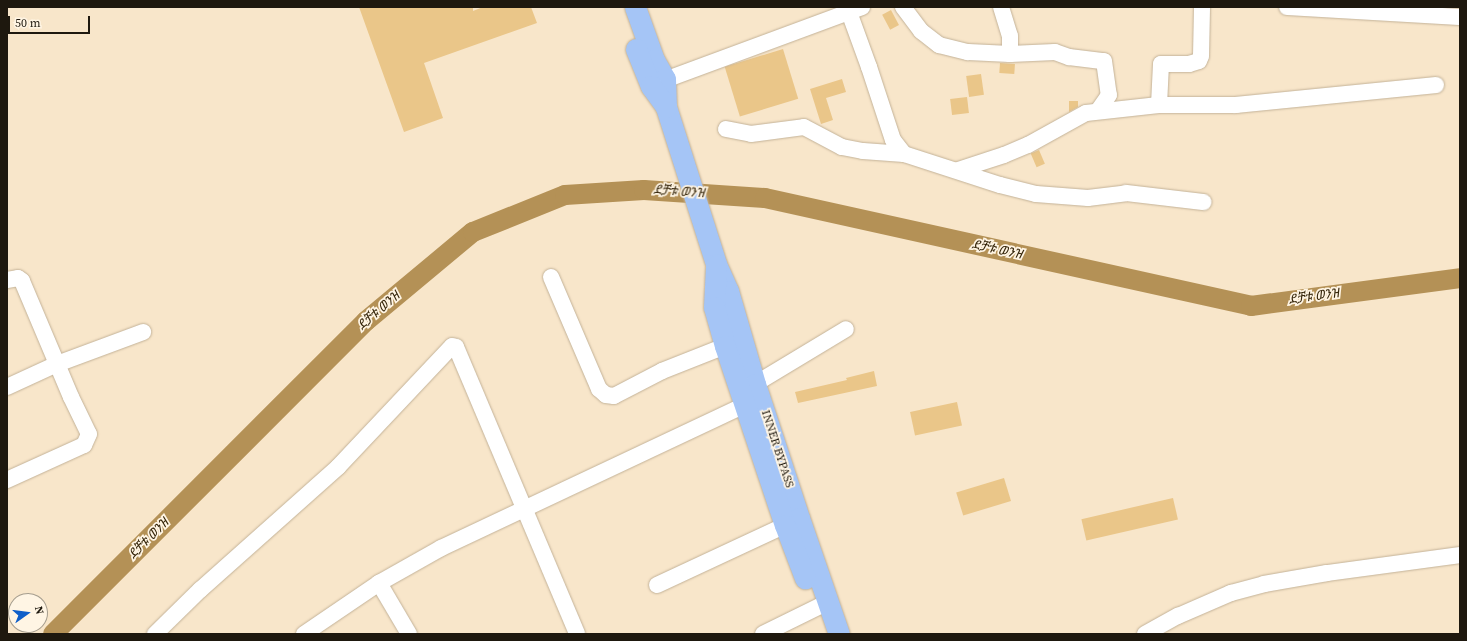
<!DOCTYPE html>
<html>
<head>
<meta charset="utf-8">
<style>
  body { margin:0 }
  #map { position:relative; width:1467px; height:641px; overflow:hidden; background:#f8e6ca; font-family:"Source Serif 4","Noto Sans Ethiopic",serif }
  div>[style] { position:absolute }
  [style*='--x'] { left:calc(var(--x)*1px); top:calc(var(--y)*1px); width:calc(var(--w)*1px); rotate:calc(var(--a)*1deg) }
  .river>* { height:20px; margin:-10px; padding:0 10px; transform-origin:10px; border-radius:10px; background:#b49156 }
  .building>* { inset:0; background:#eac689; transform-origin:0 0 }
  .roads { filter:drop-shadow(0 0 1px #c3b298) drop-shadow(0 0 1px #c3b298) }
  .minor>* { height:16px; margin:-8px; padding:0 8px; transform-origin:8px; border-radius:8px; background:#fff }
  .major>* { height:21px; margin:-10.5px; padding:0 10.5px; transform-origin:10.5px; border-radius:10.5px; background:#a5c5f6 }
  span { translate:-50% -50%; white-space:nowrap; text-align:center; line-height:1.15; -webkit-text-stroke:3.5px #fff5e4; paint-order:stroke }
  .street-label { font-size:12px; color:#1e180e }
  .water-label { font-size:13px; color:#36260b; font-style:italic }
  .frame { position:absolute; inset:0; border:8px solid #1e180e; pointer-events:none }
  .north { position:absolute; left:8px; top:593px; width:40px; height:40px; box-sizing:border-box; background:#fff5e4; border:1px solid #a59d8e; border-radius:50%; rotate:76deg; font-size:11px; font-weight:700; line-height:16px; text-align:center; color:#1e180e }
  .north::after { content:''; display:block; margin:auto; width:14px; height:18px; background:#0f5fc9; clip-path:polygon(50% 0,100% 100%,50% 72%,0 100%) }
  .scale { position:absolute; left:8px; top:16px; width:82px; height:18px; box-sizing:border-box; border:2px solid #1e180e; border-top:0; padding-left:5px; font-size:12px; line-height:14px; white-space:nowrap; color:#1e180e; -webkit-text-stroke:3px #fff5e4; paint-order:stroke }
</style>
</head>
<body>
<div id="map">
  <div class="river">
    <i style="--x:53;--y:634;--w:443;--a:-45"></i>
    <i style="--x:366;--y:321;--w:139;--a:-39.8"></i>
    <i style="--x:473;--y:232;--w:99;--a:-21.9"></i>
    <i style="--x:565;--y:195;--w:79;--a:-3.6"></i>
    <i style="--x:644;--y:190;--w:121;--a:3.8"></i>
    <i style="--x:765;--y:198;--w:498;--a:12.5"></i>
    <i style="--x:1251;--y:306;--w:211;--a:-7.6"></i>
  </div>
  <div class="building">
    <i style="clip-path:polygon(359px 7px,473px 7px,473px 11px,483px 7px,531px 7px,537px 23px,424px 63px,443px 118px,404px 132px)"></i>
    <i style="left:891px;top:10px;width:17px;height:10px;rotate:62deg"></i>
    <i style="left:783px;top:49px;width:52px;height:61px;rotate:73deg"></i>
    <i style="left:1000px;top:63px;width:15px;height:10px;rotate:4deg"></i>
    <i style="left:981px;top:74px;width:21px;height:15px;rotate:82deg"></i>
    <i style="clip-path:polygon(842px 79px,846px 92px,826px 98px,833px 120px,821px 124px,810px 89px)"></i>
    <i style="left:967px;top:97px;width:16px;height:17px;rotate:83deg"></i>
    <i style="clip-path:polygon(1069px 101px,1078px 101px,1078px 107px,1069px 112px)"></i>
    <i style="left:1039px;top:150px;width:15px;height:9px;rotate:67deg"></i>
    <i style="clip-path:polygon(874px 371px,877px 386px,798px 403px,795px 392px,847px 380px,846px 378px)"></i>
    <i style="left:957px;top:402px;width:24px;height:48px;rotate:78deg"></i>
    <i style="left:1004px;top:478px;width:24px;height:50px;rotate:73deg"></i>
    <i style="left:1173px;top:498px;width:22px;height:94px;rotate:77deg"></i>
  </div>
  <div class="roads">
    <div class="minor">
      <i style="--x:903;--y:7;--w:30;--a:53"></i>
      <i style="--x:921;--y:31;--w:23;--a:38"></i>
      <i style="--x:939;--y:45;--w:30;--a:14"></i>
      <i style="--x:968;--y:52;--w:42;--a:2.7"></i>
      <i style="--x:1001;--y:7;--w:30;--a:73"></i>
      <i style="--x:1010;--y:36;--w:18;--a:90"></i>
      <i style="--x:1010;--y:54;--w:45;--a:-2.5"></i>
      <i style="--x:1055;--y:52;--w:15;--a:20"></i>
      <i style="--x:1069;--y:57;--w:35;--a:7"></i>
      <i style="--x:1104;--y:61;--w:34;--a:82"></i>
      <i style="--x:1109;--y:95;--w:19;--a:125"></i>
      <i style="--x:1287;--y:7;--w:173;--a:3.3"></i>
      <i style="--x:849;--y:12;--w:59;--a:70"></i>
      <i style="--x:869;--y:67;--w:77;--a:71.8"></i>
      <i style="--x:893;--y:140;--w:18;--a:52"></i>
      <i style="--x:904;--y:154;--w:101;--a:17.9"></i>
      <i style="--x:1000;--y:185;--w:37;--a:14"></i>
      <i style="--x:1036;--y:194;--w:52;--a:4.4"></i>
      <i style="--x:1088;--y:198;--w:38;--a:-7"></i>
      <i style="--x:1126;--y:193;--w:78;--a:6.7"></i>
      <i style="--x:654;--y:84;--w:222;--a:-20.3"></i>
      <i style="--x:1159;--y:105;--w:41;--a:-87.2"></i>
      <i style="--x:1161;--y:64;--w:28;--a:0"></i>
      <i style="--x:1189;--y:64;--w:10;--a:-17"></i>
      <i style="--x:1199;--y:61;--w:5;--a:-68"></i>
      <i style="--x:1201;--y:56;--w:49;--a:-88.8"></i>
      <i style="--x:726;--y:129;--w:25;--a:11"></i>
      <i style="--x:751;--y:134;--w:53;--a:-7.5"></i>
      <i style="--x:804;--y:127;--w:43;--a:27.8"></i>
      <i style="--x:842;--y:147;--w:21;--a:11"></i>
      <i style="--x:863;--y:151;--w:41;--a:4.2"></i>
      <i style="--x:958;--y:170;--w:48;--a:-18.1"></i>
      <i style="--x:1004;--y:155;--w:26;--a:-23"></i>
      <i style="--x:1028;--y:145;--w:66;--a:-28.9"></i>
      <i style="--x:1086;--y:113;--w:73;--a:-6.3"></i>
      <i style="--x:1159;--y:105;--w:77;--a:0"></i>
      <i style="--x:1236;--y:105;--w:201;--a:-5.7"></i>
      <i style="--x:551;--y:277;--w:122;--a:66.8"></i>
      <i style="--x:599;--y:389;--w:9;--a:41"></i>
      <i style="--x:606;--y:395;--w:8;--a:7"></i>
      <i style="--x:614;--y:396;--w:54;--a:-27.5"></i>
      <i style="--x:662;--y:371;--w:68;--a:-21.6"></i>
      <i style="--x:7;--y:280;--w:11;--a:-10"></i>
      <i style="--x:18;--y:278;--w:5;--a:37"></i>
      <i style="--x:22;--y:281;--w:126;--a:67.1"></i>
      <i style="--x:71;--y:397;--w:41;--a:64.1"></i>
      <i style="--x:89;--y:434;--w:12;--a:114"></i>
      <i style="--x:84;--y:445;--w:85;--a:155.6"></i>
      <i style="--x:755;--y:384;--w:106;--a:-31.1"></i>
      <i style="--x:7;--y:387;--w:55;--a:-24.7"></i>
      <i style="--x:57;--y:364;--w:92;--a:-20.4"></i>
      <i style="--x:379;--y:583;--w:59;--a:59.5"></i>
      <i style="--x:657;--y:585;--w:151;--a:-25"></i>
      <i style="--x:155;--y:634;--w:63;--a:-44.4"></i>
      <i style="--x:200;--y:590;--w:185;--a:-41.7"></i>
      <i style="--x:338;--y:467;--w:166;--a:-46.7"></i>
      <i style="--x:452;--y:346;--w:4;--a:14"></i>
      <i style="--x:456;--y:347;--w:311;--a:67.1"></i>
      <i style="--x:304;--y:634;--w:91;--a:-34.2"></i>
      <i style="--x:379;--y:583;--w:71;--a:-29.4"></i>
      <i style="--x:441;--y:548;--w:336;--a:-25.2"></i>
      <i style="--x:763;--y:634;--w:72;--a:-26.2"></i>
      <i style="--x:1145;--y:634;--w:38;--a:-29"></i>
      <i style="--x:1178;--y:616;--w:58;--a:-23.5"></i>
      <i style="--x:1231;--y:593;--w:34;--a:-15"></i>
      <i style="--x:1264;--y:584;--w:64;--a:-9.9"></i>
      <i style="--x:1327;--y:573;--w:134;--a:-7.7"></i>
    </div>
    <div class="major">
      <i style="--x:635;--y:7;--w:56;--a:70.3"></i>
      <i style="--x:654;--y:60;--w:22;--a:60"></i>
      <i style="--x:665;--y:79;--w:28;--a:88"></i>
      <i style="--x:666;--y:107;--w:165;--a:72.3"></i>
      <i style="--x:716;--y:264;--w:30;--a:66"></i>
      <i style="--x:728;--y:291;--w:97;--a:73.8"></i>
      <i style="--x:755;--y:384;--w:141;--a:71.8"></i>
      <i style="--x:799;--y:518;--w:123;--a:71"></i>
      <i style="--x:636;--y:49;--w:40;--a:68"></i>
      <i style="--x:651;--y:86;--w:26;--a:54"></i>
      <i style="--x:716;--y:266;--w:41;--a:92.8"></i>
      <i style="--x:714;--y:307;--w:41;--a:74.2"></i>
      <i style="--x:725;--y:346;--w:189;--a:71.5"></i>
      <i style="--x:785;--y:525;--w:57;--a:69.3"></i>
    </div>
  </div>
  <div class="street-label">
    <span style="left:777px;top:449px;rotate:72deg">INNER BYPASS</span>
  </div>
  <div class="water-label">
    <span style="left:679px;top:192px;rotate:4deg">ደቻቱ ወንዝ</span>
    <span style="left:997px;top:250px;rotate:12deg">ደቻቱ ወንዝ</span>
    <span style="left:1314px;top:297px;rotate:-8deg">ደቻቱ ወንዝ</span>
    <span style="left:379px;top:311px;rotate:-41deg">ደቻቱ ወንዝ</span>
    <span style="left:149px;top:539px;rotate:-45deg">ደቻቱ ወንዝ</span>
  </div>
  <div class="frame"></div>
  <div class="north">N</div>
  <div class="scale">50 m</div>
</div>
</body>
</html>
